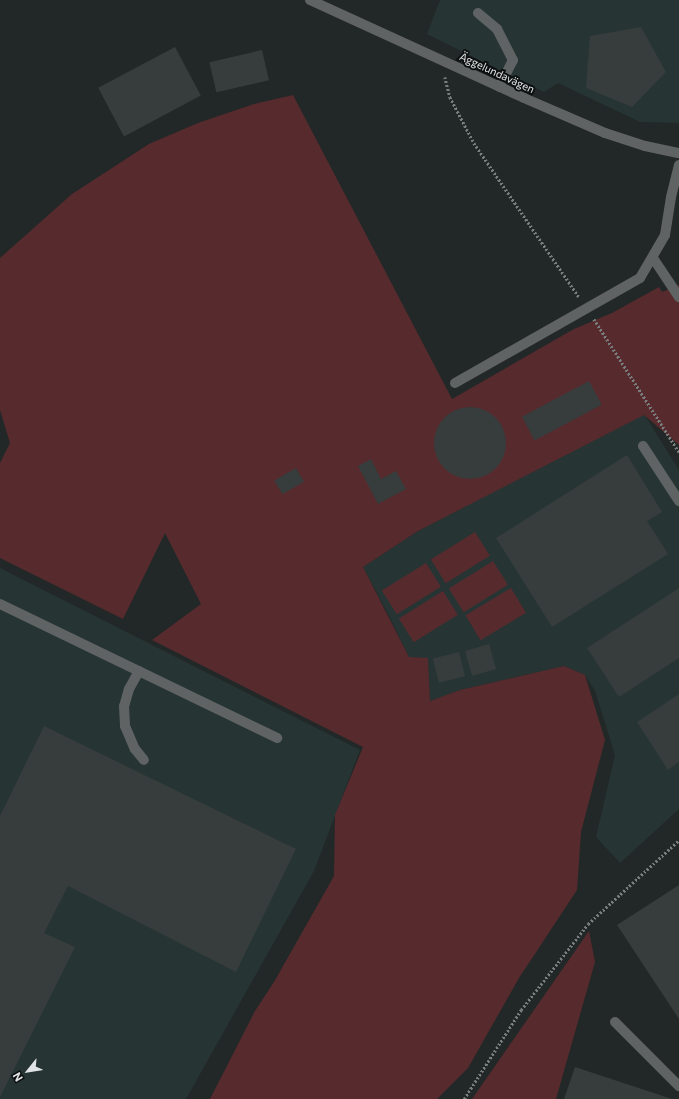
<!DOCTYPE html>
<html>
<head>
<meta charset="utf-8">
<style>
  body { margin:0 }
  #map { position:relative; width:679px; height:1099px; overflow:hidden; background:#222727; font-family:Commissioner,sans-serif }
  div>[style] { position:absolute }
  [style*='--x'] { left:calc(var(--x)*1px); top:calc(var(--y)*1px); width:calc(var(--w)*1px); rotate:calc(var(--a)*1deg) }
  .built>* { inset:0; background:#273434 }
  .green>* { inset:0; background:#572b2e; transform-origin:0 0 }
  .building>* { inset:0; background:#373c3c; transform-origin:0 0 }
  .round { border-radius:50% }
  .path>* { height:2.5px; margin-top:-1.25px; transform-origin:0; background:repeating-linear-gradient(90deg,#7a7e7e 0 2px,transparent 0 4px) }
  .minor>* { height:10px; margin:-5px; padding:0 5px; transform-origin:5px; border-radius:5px; background:#606363 }
  span { translate:-50% -50%; white-space:nowrap; text-align:center; line-height:1.15; -webkit-text-stroke:4px #0d1010; paint-order:stroke }
  .street-label { font-size:11px; color:#e0e3e3 }
  .north { position:absolute; left:8px; top:1051px; width:40px; height:40px; -webkit-text-stroke:3px #0d1010; paint-order:stroke; rotate:240deg; font-size:11px; font-weight:700; line-height:16px; text-align:center; color:#e0e3e3 }
  .north::after { content:''; display:block; margin:auto; width:14px; height:18px; background:#e0e3e3; clip-path:polygon(50% 0,100% 100%,50% 72%,0 100%) }
</style>
</head>
<body>
<div id="map">
  <div class="built">
    <i style="clip-path:polygon(440px 0,679px 0,679px 123px,640px 122px,558px 83px,544px 92px,427px 34px)"></i>
    <i style="clip-path:polygon(644px 414px,679px 470px,679px 809px,620px 863px,596px 837px,615px 755px,595px 691px,585px 675px,564px 666px,460px 690px,430px 701px,428px 659px,409px 657px,387px 612px,363px 567px,418px 531px)"></i>
    <i style="clip-path:polygon(0 568px,360px 750px,314px 871px,186px 1099px,0 1099px)"></i>
  </div>
  <div class="green">
    <i style="clip-path:polygon(293px 95px,452px 399px,574px 329px,612px 313px,659px 287px,662px 292px,679px 285px,679px 445px,644px 415px,418px 531px,363px 567px,409px 657px,428px 658px,430px 701px,460px 690px,564px 666px,585px 675px,605px 740px,581px 832px,577px 890px,519px 978px,468px 1068px,437px 1099px,210px 1099px,255px 1011px,274px 982px,334px 876px,335px 815px,363px 747px,152px 640px,201px 604px,165px 533px,123px 619px,0 558px,0 463px,10px 443px,0 410px,0 258px,72px 194px,149px 144px,198px 123px,254px 104px)"></i>
    <i style="left:475px;top:532px;width:28px;height:52px;rotate:58deg"></i>
    <i style="left:493px;top:561px;width:28px;height:52px;rotate:58deg"></i>
    <i style="left:426px;top:563px;width:28px;height:52px;rotate:58deg"></i>
    <i style="left:511px;top:588px;width:29px;height:53px;rotate:59deg"></i>
    <i style="left:443px;top:591px;width:28px;height:52px;rotate:58deg"></i>
    <i style="clip-path:polygon(589px 931px,595px 962px,556px 1099px,472px 1099px)"></i>
  </div>
  <div class="building">
    <i style="clip-path:polygon(641px 27px,666px 72px,632px 107px,586px 88px,590px 36px)"></i>
    <i style="left:175px;top:47px;width:55px;height:87px;rotate:62deg"></i>
    <i style="left:262px;top:50px;width:31px;height:54px;rotate:77deg"></i>
    <i style="left:589px;top:381px;width:27px;height:76px;rotate:62deg"></i>
    <i class="round" style="left:434px;top:407px;width:72px;height:72px"></i>
    <i style="clip-path:polygon(627px 455px,662px 512px,647px 521px,668px 554px,552px 627px,496px 538px)"></i>
    <i style="clip-path:polygon(371px 459px,381px 479px,396px 471px,406px 489px,378px 504px,358px 466px)"></i>
    <i style="left:296px;top:468px;width:16px;height:25px;rotate:60deg"></i>
    <i style="clip-path:polygon(679px 588px,679px 658px,619px 697px,587px 648px)"></i>
    <i style="left:489px;top:644px;width:26px;height:25px;rotate:74deg"></i>
    <i style="left:459px;top:652px;width:25px;height:27px;rotate:76deg"></i>
    <i style="clip-path:polygon(679px 694px,679px 762px,668px 770px,637px 722px)"></i>
    <i style="clip-path:polygon(44px 726px,296px 849px,236px 972px,68px 886px,44px 933px,75px 947px,0 1097px,0 816px)"></i>
    <i style="clip-path:polygon(679px 885px,679px 1019px,617px 925px)"></i>
    <i style="clip-path:polygon(575px 1067px,672px 1099px,564px 1099px)"></i>
  </div>
  <div class="path">
    <i style="--x:445;--y:77;--w:21;--a:76"></i>
    <i style="--x:450;--y:97;--w:52;--a:62.4"></i>
    <i style="--x:474;--y:143;--w:186;--a:55.7"></i>
    <i style="--x:594;--y:319;--w:158;--a:57.4"></i>
    <i style="--x:464;--y:1099;--w:106;--a:-57.4"></i>
    <i style="--x:521;--y:1010;--w:109;--a:-52.1"></i>
    <i style="--x:588;--y:924;--w:124;--a:-42.7"></i>
  </div>
  <div class="minor">
    <i style="--x:310;--y:0;--w:235;--a:24.6"></i>
    <i style="--x:524;--y:98;--w:88;--a:23.4"></i>
    <i style="--x:605;--y:133;--w:42;--a:18"></i>
    <i style="--x:645;--y:146;--w:35;--a:12"></i>
    <i style="--x:478;--y:13;--w:25;--a:40"></i>
    <i style="--x:497;--y:29;--w:35;--a:63"></i>
    <i style="--x:513;--y:60;--w:30;--a:117"></i>
    <i style="--x:653;--y:258;--w:47;--a:56.3"></i>
    <i style="--x:455;--y:383;--w:213;--a:-29.6"></i>
    <i style="--x:640;--y:278;--w:50;--a:-59.8"></i>
    <i style="--x:665;--y:235;--w:38;--a:-81"></i>
    <i style="--x:671;--y:197;--w:33;--a:-76"></i>
    <i style="--x:643;--y:446;--w:66;--a:56.8"></i>
    <i style="--x:0;--y:604;--w:308;--a:25.8"></i>
    <i style="--x:139;--y:671;--w:21;--a:119"></i>
    <i style="--x:129;--y:689;--w:18;--a:106"></i>
    <i style="--x:124;--y:706;--w:20;--a:87"></i>
    <i style="--x:125;--y:726;--w:25;--a:67"></i>
    <i style="--x:135;--y:749;--w:14;--a:51"></i>
    <i style="--x:615;--y:1022;--w:91;--a:45"></i>
  </div>
  <div class="street-label">
    <span style="left:497px;top:73px;rotate:25deg">Äggelundavägen</span>
  </div>
  <div class="north">N</div>
</div>
</body>
</html>
